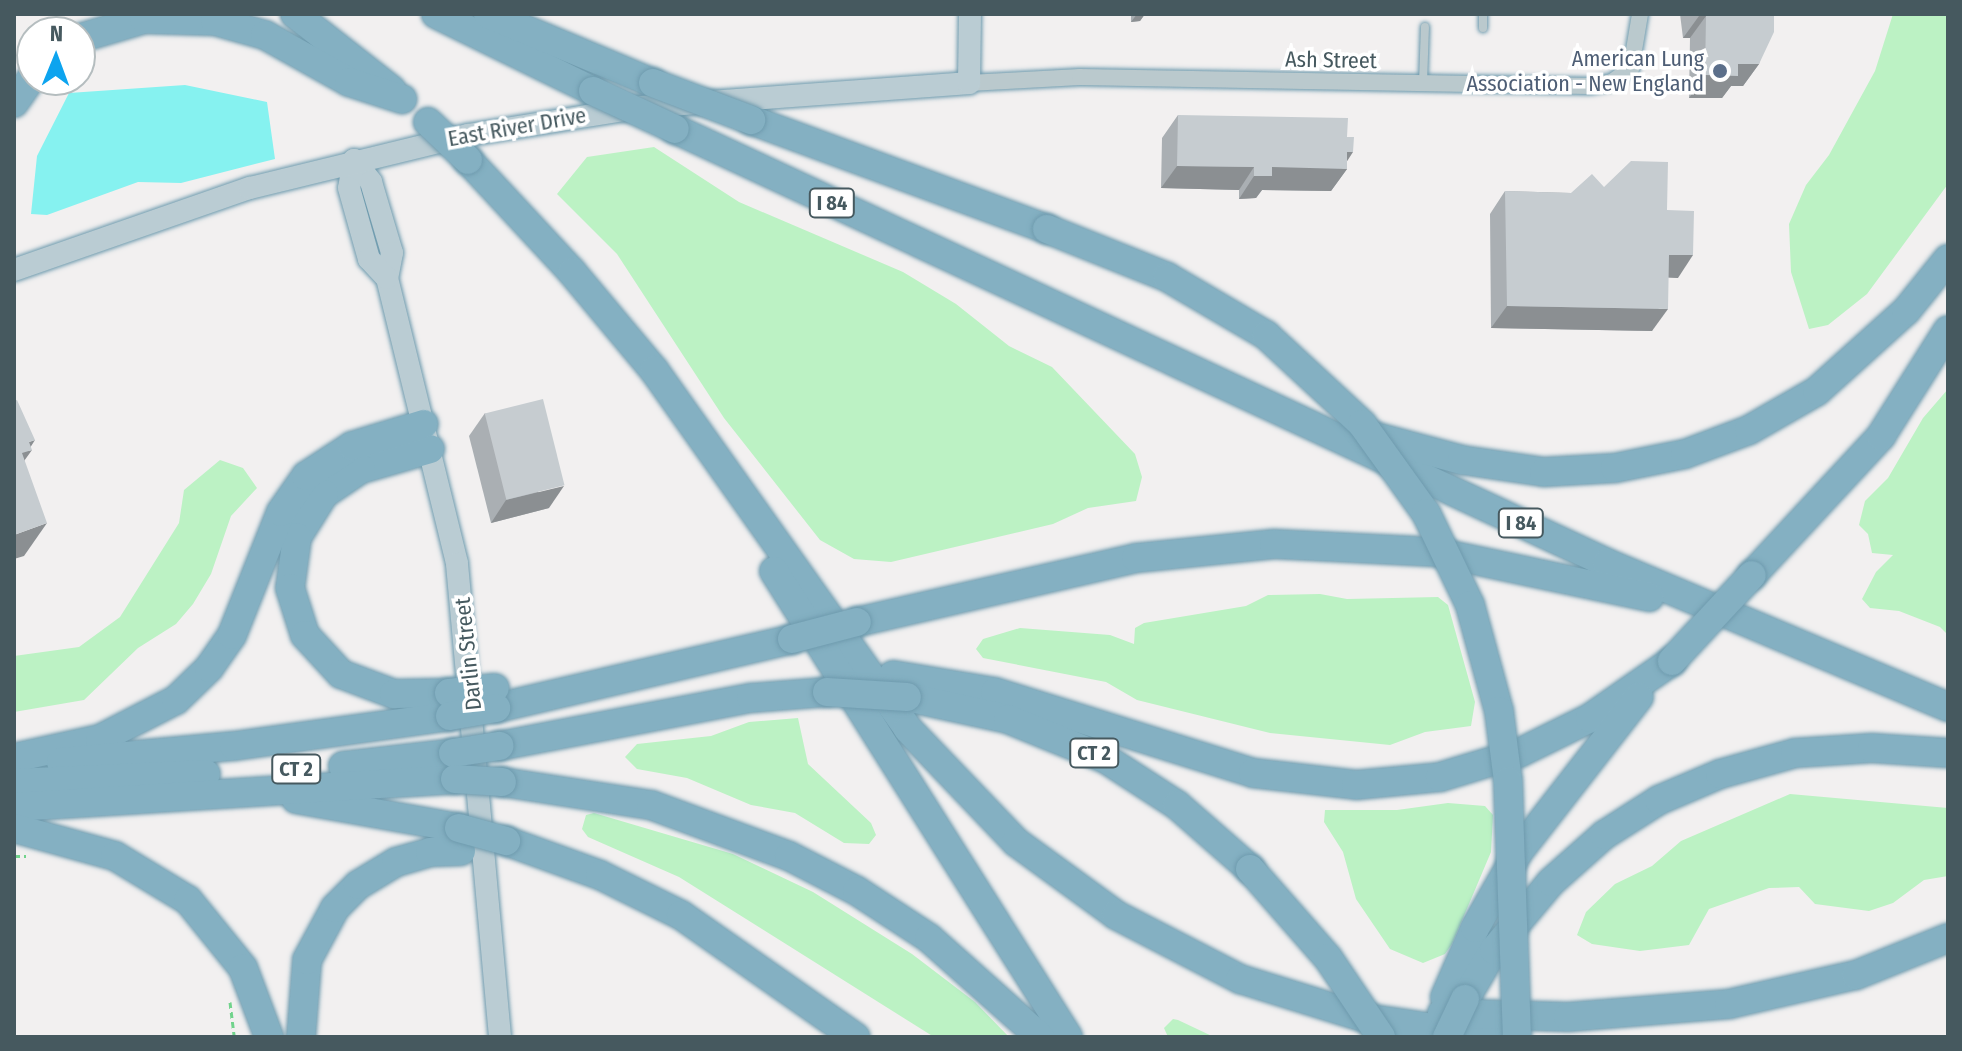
<!DOCTYPE html>
<html>
<head>
<meta charset="utf-8">
<style>
  body { margin:0 }
  #map { position:relative; width:1962px; height:1051px; overflow:hidden; background:#f2f0f0; font-family:"Fira Sans Condensed",sans-serif }
  div>[style] { position:absolute }
  [style*='--x'] { left:calc(var(--x)*1px); top:calc(var(--y)*1px); width:calc(var(--w)*1px); rotate:calc(var(--a)*1deg) }
  .green>* { inset:0; background:#bcf2c4 }
  .water>* { inset:0; background:#86f2f0 }
  .path>* { height:3px; margin-top:-1.5px; transform-origin:0; background:repeating-linear-gradient(90deg,#71d38c 0 6px,transparent 0 10px) }
  .roads { filter:drop-shadow(0 0 2px #6f9bae) drop-shadow(0 0 2px #6f9bae) }
  .lane>* { height:8px; margin:-4px; padding:0 4px; transform-origin:4px; border-radius:4px; background:#bac9cd }
  .street>* { height:16px; margin:-8px; padding:0 8px; transform-origin:8px; border-radius:8px; background:#bac9cd }
  .secondary>* { height:22px; margin:-11px; padding:0 11px; transform-origin:11px; border-radius:11px; background:#baccd3 }
  .highway>* { height:28px; margin:-14px; padding:0 14px; transform-origin:14px; border-radius:14px; background:#84b0c2 }
  .bridges { filter:drop-shadow(0 0 2px #6f9bae) drop-shadow(0 0 2px #6f9bae) }
  .highway-bridge>* { height:28px; margin:-14px; padding:0 14px; transform-origin:14px; border-radius:14px; background:#84b0c2 }
  .wall>* { inset:0; background:#aaafb3 }
  .shaded-wall>* { inset:0; background:#8b8f92 }
  .building>* { inset:0; background:#c6ccd0; transform-origin:0 0 }
  .dots>* { width:22px; height:22px; translate:-50% -50%; box-sizing:border-box; border:4px solid #fff; border-radius:50% }
  span { translate:-50% -50%; white-space:nowrap; text-align:center; line-height:1.15; -webkit-text-stroke:7px #fff; paint-order:stroke }
  .shield-label span { padding:2px 6px; background:#fff; border:2px solid; border-radius:6px; -webkit-text-stroke-width:0 }
  .shield-label { font-size:20px; color:#46595f; font-weight:700 }
  .service-label { font-size:22px; color:#4e5e75 }
  .right { translate:-100% -50%; text-align:right }
  .street-label { font-size:22px; color:#46595f }
  .frame { position:absolute; inset:0; border:16px solid #46595f; pointer-events:none }
  .north { position:absolute; left:16px; top:16px; width:80px; height:80px; box-sizing:border-box; background:#fff; border:2px solid #b5bdbf; border-radius:50%; rotate:1deg; font-size:22px; font-weight:700; line-height:32px; text-align:center; color:#46595f }
  .north::after { content:''; display:block; margin:auto; width:28px; height:36px; background:#0da4ef; clip-path:polygon(50% 0,100% 100%,50% 72%,0 100%) }
</style>
</head>
<body>
<div id="map">
  <div class="green">
    <i style="clip-path:polygon(1893px 14px,1948px 14px,1948px 184px,1867px 294px,1828px 325px,1809px 329px,1791px 272px,1789px 224px,1806px 185px,1829px 155px,1875px 71px)"></i>
    <i style="clip-path:polygon(654px 147px,739px 202px,903px 272px,956px 304px,1009px 346px,1052px 367px,1135px 454px,1142px 477px,1136px 501px,1088px 508px,1053px 524px,891px 562px,854px 559px,820px 540px,724px 418px,617px 254px,557px 194px,587px 157px)"></i>
    <i style="clip-path:polygon(1948px 389px,1948px 635px,1940px 627px,1899px 611px,1870px 608px,1862px 599px,1876px 572px,1893px 555px,1872px 553px,1868px 534px,1859px 525px,1865px 501px,1888px 478px,1923px 418px)"></i>
    <i style="clip-path:polygon(220px 460px,243px 468px,257px 488px,231px 516px,211px 574px,193px 604px,176px 624px,138px 648px,84px 700px,14px 712px,14px 656px,79px 647px,120px 617px,179px 523px,184px 490px)"></i>
    <i style="clip-path:polygon(1320px 594px,1347px 599px,1438px 597px,1448px 605px,1475px 702px,1471px 726px,1425px 732px,1390px 745px,1270px 733px,1137px 700px,1106px 682px,983px 658px,976px 649px,983px 639px,1020px 628px,1110px 635px,1134px 644px,1135px 628px,1144px 623px,1246px 606px,1268px 595px)"></i>
    <i style="clip-path:polygon(798px 718px,808px 764px,871px 823px,876px 835px,869px 844px,844px 843px,795px 813px,751px 805px,687px 778px,637px 769px,625px 757px,637px 744px,711px 736px,749px 722px)"></i>
    <i style="clip-path:polygon(1790px 794px,1948px 808px,1948px 876px,1924px 880px,1893px 903px,1869px 911px,1815px 904px,1799px 887px,1769px 888px,1709px 909px,1689px 945px,1640px 951px,1592px 944px,1577px 935px,1586px 912px,1615px 884px,1652px 866px,1681px 841px)"></i>
    <i style="clip-path:polygon(1448px 803px,1485px 806px,1493px 815px,1491px 852px,1452px 944px,1445px 954px,1423px 963px,1390px 949px,1356px 899px,1343px 852px,1324px 822px,1325px 810px,1397px 810px)"></i>
    <i style="clip-path:polygon(594px 813px,733px 854px,813px 892px,912px 954px,975px 1002px,1009px 1037px,934px 1037px,679px 877px,588px 837px,582px 829px,586px 815px)"></i>
    <i style="clip-path:polygon(1173px 1019px,1178px 1020px,1214px 1037px,1168px 1037px,1164px 1028px)"></i>
  </div>
  <div class="water">
    <i style="clip-path:polygon(185px 85px,267px 102px,275px 159px,181px 183px,138px 182px,47px 215px,31px 214px,37px 156px,69px 93px)"></i>
  </div>
  <div class="path">
    <i style="--x:14;--y:856;--w:12;--a:0"></i>
    <i style="--x:230;--y:1002;--w:35;--a:83"></i>
  </div>
  <div class="roads">
    <div class="lane">
      <i style="--x:1483;--y:28;--w:14;--a:-90"></i>
      <i style="--x:1423;--y:83;--w:56;--a:-88"></i>
    </div>
    <div class="street">
      <i style="--x:969;--y:83;--w:111;--a:-3.1"></i>
      <i style="--x:1080;--y:77;--w:509;--a:1.01"></i>
      <i style="--x:1589;--y:86;--w:23;--a:-10"></i>
      <i style="--x:1612;--y:82;--w:24;--a:-36"></i>
      <i style="--x:1631;--y:68;--w:55;--a:-80.5"></i>
    </div>
    <div class="secondary">
      <i style="--x:354;--y:160;--w:28;--a:52"></i>
      <i style="--x:371;--y:182;--w:74;--a:73.5"></i>
      <i style="--x:392;--y:253;--w:25;--a:101"></i>
      <i style="--x:387;--y:278;--w:294;--a:76.2"></i>
      <i style="--x:457;--y:564;--w:475;--a:84.8"></i>
      <i style="--x:354;--y:160;--w:28;--a:100"></i>
      <i style="--x:349;--y:188;--w:74;--a:74.3"></i>
      <i style="--x:369;--y:259;--w:26;--a:47"></i>
      <i style="--x:14;--y:270;--w:250;--a:-19.2"></i>
      <i style="--x:250;--y:188;--w:224;--a:-13.7"></i>
      <i style="--x:468;--y:135;--w:176;--a:-9.1"></i>
      <i style="--x:642;--y:107;--w:328;--a:-4.2"></i>
      <i style="--x:969;--y:83;--w:69;--a:-89.2"></i>
    </div>
    <div class="highway">
      <i style="--x:295;--y:14;--w:123;--a:38.1"></i>
      <i style="--x:436;--y:14;--w:175;--a:26.1"></i>
      <i style="--x:488;--y:14;--w:179;--a:22.7"></i>
      <i style="--x:80;--y:38;--w:67;--a:-16.5"></i>
      <i style="--x:144;--y:19;--w:71;--a:1.6"></i>
      <i style="--x:215;--y:21;--w:52;--a:15.6"></i>
      <i style="--x:265;--y:35;--w:96;--a:29.2"></i>
      <i style="--x:349;--y:82;--w:56;--a:17.8"></i>
      <i style="--x:14;--y:103;--w:32;--a:-55"></i>
      <i style="--x:751;--y:120;--w:315;--a:20.2"></i>
      <i style="--x:675;--y:129;--w:1028;--a:24.97"></i>
      <i style="--x:1607;--y:563;--w:370;--a:22.9"></i>
      <i style="--x:468;--y:160;--w:153;--a:47.1"></i>
      <i style="--x:572;--y:272;--w:128;--a:50.1"></i>
      <i style="--x:654;--y:370;--w:440;--a:54.7"></i>
      <i style="--x:908;--y:729;--w:156;--a:46.3"></i>
      <i style="--x:1016;--y:842;--w:124;--a:36.1"></i>
      <i style="--x:1116;--y:915;--w:140;--a:27.3"></i>
      <i style="--x:1240;--y:979;--w:132;--a:17.2"></i>
      <i style="--x:1366;--y:1018;--w:128;--a:8.5"></i>
      <i style="--x:1358;--y:432;--w:108;--a:15.1"></i>
      <i style="--x:1462;--y:460;--w:83;--a:8.3"></i>
      <i style="--x:1544;--y:472;--w:71;--a:-3.2"></i>
      <i style="--x:1615;--y:468;--w:71;--a:-11.3"></i>
      <i style="--x:1685;--y:454;--w:68;--a:-20.6"></i>
      <i style="--x:1749;--y:430;--w:78;--a:-29.8"></i>
      <i style="--x:1817;--y:391;--w:120;--a:-42"></i>
      <i style="--x:1906;--y:311;--w:67;--a:-51.1"></i>
      <i style="--x:430;--y:449;--w:72;--a:163.8"></i>
      <i style="--x:361;--y:469;--w:45;--a:146"></i>
      <i style="--x:324;--y:494;--w:51;--a:122.1"></i>
      <i style="--x:297;--y:537;--w:51;--a:97.8"></i>
      <i style="--x:290;--y:588;--w:49;--a:72.3"></i>
      <i style="--x:305;--y:635;--w:53;--a:47.3"></i>
      <i style="--x:341;--y:674;--w:57;--a:20.7"></i>
      <i style="--x:394;--y:694;--w:55;--a:-1"></i>
      <i style="--x:774;--y:571;--w:551;--a:57.75"></i>
      <i style="--x:1752;--y:575;--w:190;--a:-47.1"></i>
      <i style="--x:1881;--y:436;--w:125;--a:-57.7"></i>
      <i style="--x:857;--y:622;--w:286;--a:-12.9"></i>
      <i style="--x:1136;--y:558;--w:139;--a:-5.8"></i>
      <i style="--x:1274;--y:544;--w:162;--a:2.8"></i>
      <i style="--x:1436;--y:552;--w:218;--a:11.9"></i>
      <i style="--x:893;--y:675;--w:103;--a:9.5"></i>
      <i style="--x:995;--y:692;--w:270;--a:17.4"></i>
      <i style="--x:1253;--y:773;--w:104;--a:6.6"></i>
      <i style="--x:1356;--y:785;--w:84;--a:-5.4"></i>
      <i style="--x:1440;--y:777;--w:83;--a:-16.9"></i>
      <i style="--x:1519;--y:753;--w:79;--a:-26.2"></i>
      <i style="--x:1590;--y:718;--w:100;--a:-34.8"></i>
      <i style="--x:907;--y:697;--w:103;--a:12.3"></i>
      <i style="--x:1008;--y:719;--w:106;--a:22.2"></i>
      <i style="--x:1106;--y:759;--w:85;--a:32.9"></i>
      <i style="--x:1177;--y:805;--w:97;--a:41.2"></i>
      <i style="--x:496;--y:708;--w:304;--a:-13.1"></i>
      <i style="--x:499;--y:746;--w:257;--a:-10.8"></i>
      <i style="--x:751;--y:698;--w:76;--a:-4.5"></i>
      <i style="--x:14;--y:758;--w:88;--a:-12.5"></i>
      <i style="--x:100;--y:739;--w:85;--a:-27.2"></i>
      <i style="--x:176;--y:700;--w:46;--a:-44.1"></i>
      <i style="--x:209;--y:668;--w:40;--a:-55.1"></i>
      <i style="--x:232;--y:635;--w:132;--a:-68.3"></i>
      <i style="--x:281;--y:512;--w:44;--a:-55.2"></i>
      <i style="--x:306;--y:476;--w:55;--a:-33.1"></i>
      <i style="--x:352;--y:446;--w:75;--a:-17"></i>
      <i style="--x:61;--y:762;--w:174;--a:-5.3"></i>
      <i style="--x:234;--y:746;--w:218;--a:-7.9"></i>
      <i style="--x:343;--y:766;--w:111;--a:-6.7"></i>
      <i style="--x:502;--y:782;--w:151;--a:8.8"></i>
      <i style="--x:651;--y:805;--w:147;--a:20.3"></i>
      <i style="--x:789;--y:856;--w:76;--a:27.2"></i>
      <i style="--x:857;--y:891;--w:86;--a:33.1"></i>
      <i style="--x:929;--y:938;--w:149;--a:41.7"></i>
      <i style="--x:14;--y:783;--w:192;--a:-2.7"></i>
      <i style="--x:296;--y:799;--w:166;--a:10.1"></i>
      <i style="--x:14;--y:807;--w:442;--a:-3.6"></i>
      <i style="--x:14;--y:828;--w:105;--a:15.5"></i>
      <i style="--x:115;--y:856;--w:85;--a:31.1"></i>
      <i style="--x:188;--y:900;--w:87;--a:51"></i>
      <i style="--x:243;--y:968;--w:74;--a:69.4"></i>
      <i style="--x:506;--y:841;--w:100;--a:19.9"></i>
      <i style="--x:600;--y:875;--w:90;--a:26.3"></i>
      <i style="--x:681;--y:915;--w:213;--a:35"></i>
      <i style="--x:1445;--y:997;--w:75;--a:-66.5"></i>
      <i style="--x:1475;--y:928;--w:89;--a:-60.3"></i>
      <i style="--x:1519;--y:851;--w:195;--a:-52.1"></i>
      <i style="--x:1465;--y:999;--w:57;--a:-59.4"></i>
      <i style="--x:1494;--y:950;--w:89;--a:-50"></i>
      <i style="--x:1551;--y:882;--w:71;--a:-41.6"></i>
      <i style="--x:1604;--y:835;--w:65;--a:-32.5"></i>
      <i style="--x:1659;--y:800;--w:66;--a:-23.1"></i>
      <i style="--x:1720;--y:774;--w:78;--a:-15.6"></i>
      <i style="--x:1795;--y:753;--w:77;--a:-3.7"></i>
      <i style="--x:1872;--y:748;--w:76;--a:3.8"></i>
      <i style="--x:1442;--y:1013;--w:126;--a:1.8"></i>
      <i style="--x:1568;--y:1017;--w:162;--a:-4.6"></i>
      <i style="--x:1729;--y:1004;--w:130;--a:-12.9"></i>
      <i style="--x:1856;--y:975;--w:99;--a:-21.9"></i>
      <i style="--x:301;--y:1037;--w:77;--a:-85.5"></i>
      <i style="--x:307;--y:960;--w:59;--a:-61.7"></i>
      <i style="--x:335;--y:908;--w:33;--a:-45"></i>
      <i style="--x:358;--y:885;--w:44;--a:-31.2"></i>
      <i style="--x:396;--y:862;--w:35;--a:-16"></i>
      <i style="--x:430;--y:852;--w:31;--a:-2"></i>
    </div>
  </div>
  <div class="bridges">
    <div class="highway-bridge">
      <i style="--x:653;--y:83;--w:105;--a:20.7"></i>
      <i style="--x:593;--y:91;--w:90;--a:24.9"></i>
      <i style="--x:428;--y:122;--w:55;--a:43.5"></i>
      <i style="--x:1047;--y:229;--w:129;--a:21.8"></i>
      <i style="--x:1167;--y:277;--w:115;--a:30.4"></i>
      <i style="--x:1266;--y:335;--w:131;--a:42.8"></i>
      <i style="--x:1362;--y:424;--w:110;--a:54.3"></i>
      <i style="--x:1426;--y:513;--w:102;--a:64.4"></i>
      <i style="--x:1470;--y:605;--w:110;--a:74.7"></i>
      <i style="--x:1499;--y:711;--w:71;--a:82.7"></i>
      <i style="--x:1508;--y:781;--w:256;--a:88"></i>
      <i style="--x:792;--y:639;--w:67;--a:-14.7"></i>
      <i style="--x:1672;--y:661;--w:117;--a:-47.1"></i>
      <i style="--x:827;--y:692;--w:80;--a:3.6"></i>
      <i style="--x:449;--y:693;--w:46;--a:-6.2"></i>
      <i style="--x:450;--y:716;--w:47;--a:-9.9"></i>
      <i style="--x:453;--y:753;--w:47;--a:-8.7"></i>
      <i style="--x:455;--y:779;--w:47;--a:3.7"></i>
      <i style="--x:459;--y:828;--w:49;--a:15.5"></i>
      <i style="--x:1250;--y:869;--w:118;--a:48.8"></i>
      <i style="--x:1328;--y:958;--w:95;--a:56.1"></i>
      <i style="--x:1447;--y:1037;--w:42;--a:-64.7"></i>
    </div>
  </div>
  <div class="wall">
    <i style="clip-path:polygon(1131px 14px,1145px 14px,1140px 21px,1131px 22px)"></i>
    <i style="clip-path:polygon(1680px 14px,1774px 14px,1759px 64px,1743px 86px,1731px 86px,1722px 98px,1689px 98px,1690px 38px,1683px 38px)"></i>
    <i style="clip-path:polygon(1178px 115px,1347px 162px,1347px 169px,1331px 191px,1262px 190px,1256px 198px,1239px 199px,1239px 190px,1161px 188px,1162px 138px)"></i>
    <i style="clip-path:polygon(1604px 187px,1667px 210px,1678px 278px,1668px 277px,1652px 331px,1491px 328px,1490px 214px,1505px 191px,1571px 193px)"></i>
    <i style="clip-path:polygon(485px 413px,549px 508px,491px 523px,469px 436px)"></i>
  </div>
  <div class="shaded-wall">
    <i style="clip-path:polygon(1137px 14px,1145px 14px,1140px 21px,1131px 22px)"></i>
    <i style="clip-path:polygon(1699px 16px,1706px 16px,1690px 38px,1683px 38px)"></i>
    <i style="clip-path:polygon(1738px 64px,1759px 64px,1743px 86px,1731px 86px,1722px 98px,1689px 98px,1705px 75px)"></i>
    <i style="clip-path:polygon(1347px 152px,1353px 152px,1342px 169px,1347px 169px,1331px 191px,1262px 190px,1256px 198px,1239px 199px,1254px 176px,1272px 167px)"></i>
    <i style="clip-path:polygon(1177px 166px,1254px 167px,1239px 190px,1161px 188px)"></i>
    <i style="clip-path:polygon(1669px 255px,1693px 255px,1678px 278px,1653px 277px)"></i>
    <i style="clip-path:polygon(1507px 306px,1668px 309px,1652px 331px,1491px 328px)"></i>
    <i style="clip-path:polygon(35px 440px,28px 451px,32px 450px,14px 475px,14px 464px,29px 442px)"></i>
    <i style="clip-path:polygon(564px 486px,549px 508px,491px 523px,506px 500px)"></i>
    <i style="clip-path:polygon(47px 523px,24px 556px,14px 559px,14px 535px)"></i>
  </div>
  <div class="building">
    <i style="clip-path:polygon(1699px 14px,1774px 14px,1774px 32px,1759px 64px,1738px 64px,1738px 76px,1705px 75px,1706px 16px,1699px 16px)"></i>
    <i style="clip-path:polygon(1178px 115px,1348px 118px,1347px 137px,1354px 137px,1353px 152px,1347px 152px,1347px 169px,1272px 167px,1272px 176px,1254px 176px,1254px 167px,1177px 166px)"></i>
    <i style="clip-path:polygon(1631px 161px,1668px 162px,1667px 210px,1694px 211px,1693px 255px,1669px 255px,1668px 309px,1507px 306px,1505px 191px,1571px 193px,1592px 174px,1604px 187px)"></i>
    <i style="left:543px;top:399px;width:89px;height:60px;rotate:76deg"></i>
    <i style="clip-path:polygon(17px 400px,35px 440px,29px 442px,32px 450px,22px 453px,47px 523px,14px 535px,14px 401px)"></i>
  </div>
  <div class="dots">
    <i style="left:1720px;top:71px;background:#5c6f8a"></i>
  </div>
  <div class="shield-label">
    <span style="left:832px;top:203px">I 84</span>
    <span style="left:1521px;top:523px">I 84</span>
    <span style="left:1094px;top:753px">CT 2</span>
    <span style="left:296px;top:769px">CT 2</span>
  </div>
  <div class="service-label">
    <span class="right" style="left:1704px;top:71px">American Lung<br>Association - New England</span>
  </div>
  <div class="street-label">
    <span style="left:1331px;top:60px;rotate:1deg">Ash Street</span>
    <span style="left:517px;top:127px;rotate:-10deg">East River Drive</span>
    <span style="left:468px;top:654px;rotate:-96deg">Darlin Street</span>
  </div>
  <div class="frame"></div>
  <div class="north">N</div>
</div>
</body>
</html>
